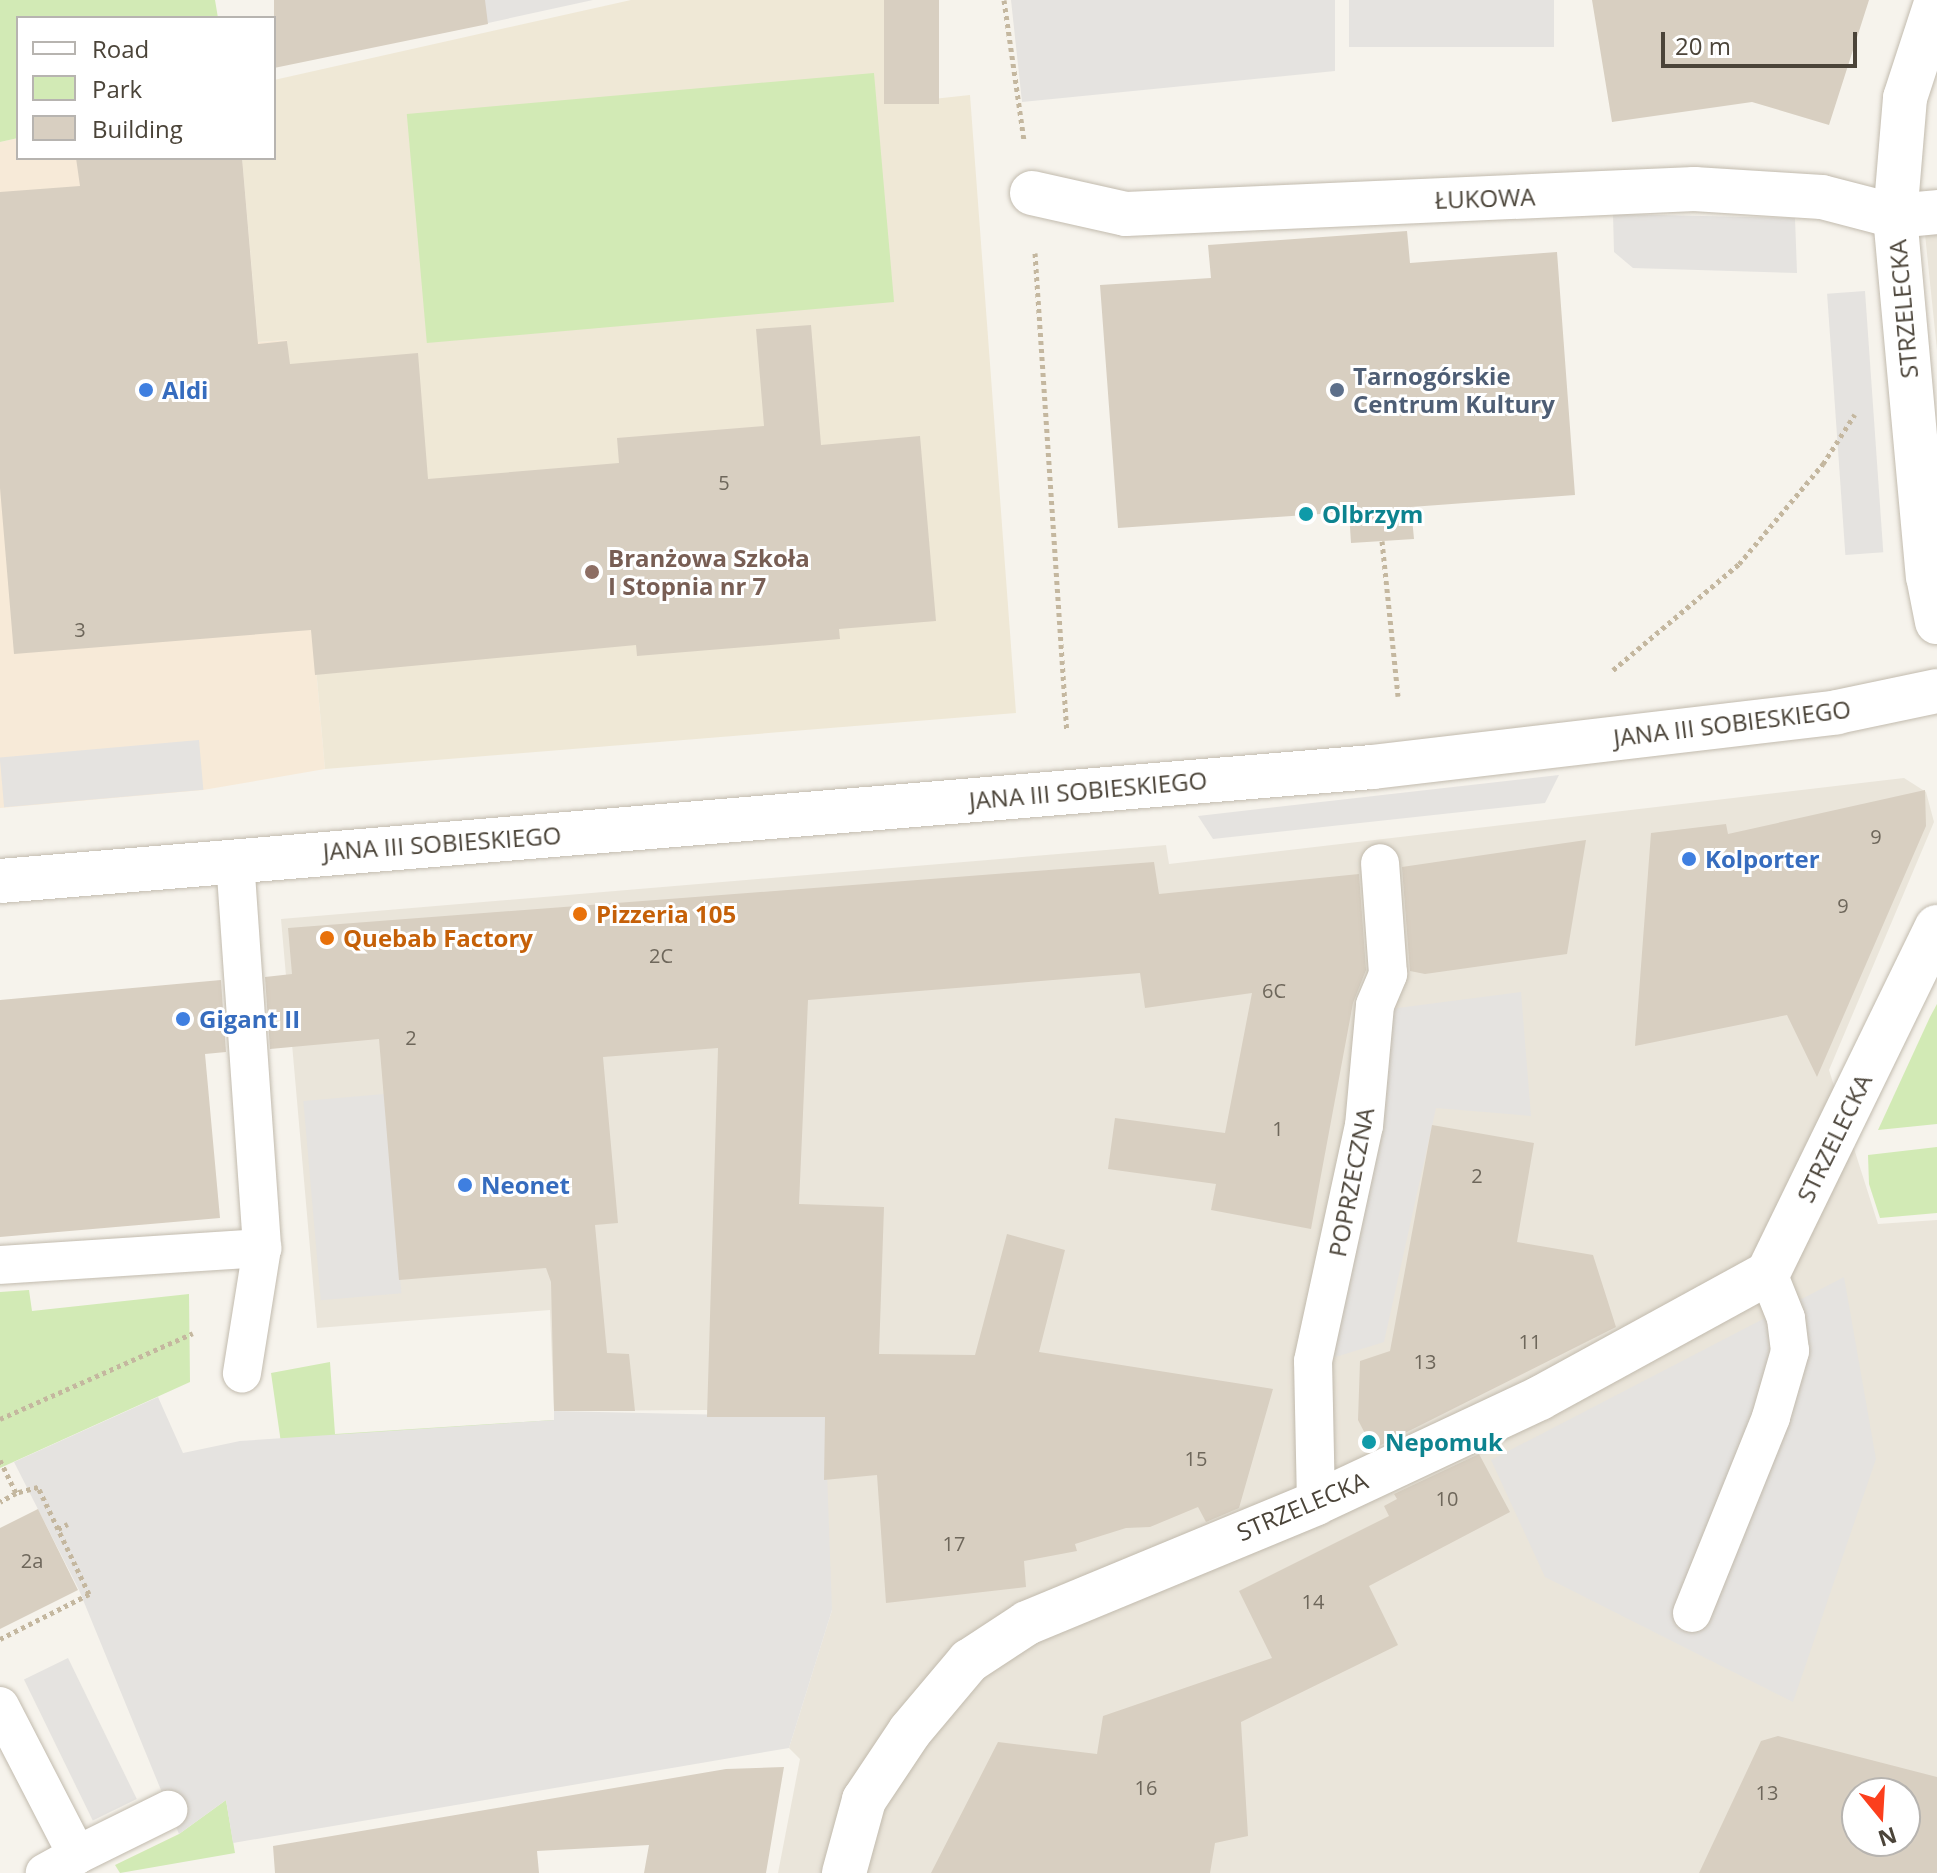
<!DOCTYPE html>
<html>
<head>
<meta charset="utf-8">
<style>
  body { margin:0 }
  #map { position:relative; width:1937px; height:1873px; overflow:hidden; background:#f6f3ec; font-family:"Open Sans",sans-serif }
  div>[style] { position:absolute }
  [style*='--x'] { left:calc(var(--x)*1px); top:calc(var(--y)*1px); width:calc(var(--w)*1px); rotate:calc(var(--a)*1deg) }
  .residential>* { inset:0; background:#eae5da }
  .commercial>* { inset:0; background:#f7ead8 }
  .education>* { inset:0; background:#efe8d6 }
  .green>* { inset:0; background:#d2eab5; transform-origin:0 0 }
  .parking>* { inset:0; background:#e5e3e0; transform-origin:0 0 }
  .building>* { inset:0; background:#d8cfc1; transform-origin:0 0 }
  .path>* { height:5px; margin-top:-2.5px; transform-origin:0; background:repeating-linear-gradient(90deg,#c4b79f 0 4px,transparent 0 8px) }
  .roads { filter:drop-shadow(0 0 2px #c2bbae) drop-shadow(0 0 2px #c2bbae) }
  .service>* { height:38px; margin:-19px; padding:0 19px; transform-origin:19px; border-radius:19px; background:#fff }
  .minor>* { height:44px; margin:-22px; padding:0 22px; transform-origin:22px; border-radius:22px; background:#fff }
  .dots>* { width:22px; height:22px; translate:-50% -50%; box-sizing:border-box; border:4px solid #fff; border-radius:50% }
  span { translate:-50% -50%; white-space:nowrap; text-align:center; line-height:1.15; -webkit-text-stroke:6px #fff; paint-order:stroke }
  .number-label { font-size:20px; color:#6e675b }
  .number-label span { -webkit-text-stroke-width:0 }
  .street-label { font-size:24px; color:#4b4439 }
  .service-label { font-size:24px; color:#4e5e75; font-weight:700 }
  .left { translate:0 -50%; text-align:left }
  .shop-label { font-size:24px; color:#366cbe; font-weight:700 }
  .culture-label { font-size:24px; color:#0d838f; font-weight:700 }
  .education-label { font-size:24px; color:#785e54; font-weight:700 }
  .food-label { font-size:24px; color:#c56008; font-weight:700 }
  .legend { position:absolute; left:16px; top:16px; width:260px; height:144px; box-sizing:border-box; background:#fff; border:2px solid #b7b4b0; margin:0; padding:10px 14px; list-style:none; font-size:24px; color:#4b4439 }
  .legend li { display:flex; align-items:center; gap:16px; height:40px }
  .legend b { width:40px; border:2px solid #b7b4b0 }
  .north { position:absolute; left:1841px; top:1777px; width:80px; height:80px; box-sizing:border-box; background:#fff; border:2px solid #b7b4b0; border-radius:50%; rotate:162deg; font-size:22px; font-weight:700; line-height:32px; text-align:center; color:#4b4439 }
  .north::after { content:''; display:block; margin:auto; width:28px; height:36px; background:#fc3f1d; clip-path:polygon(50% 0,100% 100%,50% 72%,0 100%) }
  .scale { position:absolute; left:1661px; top:32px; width:196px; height:36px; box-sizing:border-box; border:4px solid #4b4439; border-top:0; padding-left:10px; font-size:24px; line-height:28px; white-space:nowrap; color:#4b4439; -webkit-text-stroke:6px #fff; paint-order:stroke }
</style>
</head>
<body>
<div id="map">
  <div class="residential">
    <i style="clip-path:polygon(1937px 232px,1937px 350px,1925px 234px)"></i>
    <i style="clip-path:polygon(evenodd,1904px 778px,1926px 792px,1934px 822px,1829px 1070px,1878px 1224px,1937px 1220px,1937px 1873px,778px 1873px,800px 1759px,789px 1748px,832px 1610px,707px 1410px,554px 1411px,550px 1310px,317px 1328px,281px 919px,1166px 845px,1169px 864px,1904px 778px,1857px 1793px,1905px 1793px,1905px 1841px,1857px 1841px,1857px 1793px)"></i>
  </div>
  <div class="commercial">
    <i style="clip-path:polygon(18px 138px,18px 158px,242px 158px,258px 342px,287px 340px,325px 769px,203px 790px,0 808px,0 142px)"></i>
  </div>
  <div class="education">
    <i style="clip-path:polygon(631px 0,884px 0,896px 103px,970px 95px,1016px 713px,325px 769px,287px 340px,258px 342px,242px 158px,274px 158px,274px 80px)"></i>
  </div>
  <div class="green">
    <i style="clip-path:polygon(0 0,215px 0,218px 18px,18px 18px,18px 138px,0 142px)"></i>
    <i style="left:874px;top:73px;width:230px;height:469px;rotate:85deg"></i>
    <i style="clip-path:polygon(1937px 1004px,1937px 1124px,1878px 1130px,1930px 1017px)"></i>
    <i style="clip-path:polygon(1937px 1147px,1937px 1213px,1880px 1218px,1869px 1184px,1868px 1155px)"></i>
    <i style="clip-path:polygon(29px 1290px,32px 1311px,189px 1294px,190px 1382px,0 1468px,0 1292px)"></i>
    <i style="clip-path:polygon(330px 1362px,335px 1434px,554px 1420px,825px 1417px,825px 1473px,281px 1443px,271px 1373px)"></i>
    <i style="clip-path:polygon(226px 1800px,235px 1853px,120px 1873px,115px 1865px,179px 1834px)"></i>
  </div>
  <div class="parking">
    <i style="clip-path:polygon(426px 0,593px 0,433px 35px)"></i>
    <i style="clip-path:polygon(1011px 0,1335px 0,1335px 71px,1022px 102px)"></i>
    <i style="left:1349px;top:0;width:205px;height:47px"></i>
    <i style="clip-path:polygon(1613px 214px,1795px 218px,1797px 273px,1633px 268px,1614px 252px)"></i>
    <i style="left:1865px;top:291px;width:262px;height:38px;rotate:86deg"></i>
    <i style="left:199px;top:740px;width:50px;height:200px;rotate:85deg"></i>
    <i style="clip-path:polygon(1559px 775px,1545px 803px,1213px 839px,1198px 816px)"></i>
    <i style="clip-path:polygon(1521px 992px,1531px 1116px,1436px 1108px,1384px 1342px,1329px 1359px,1390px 1009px)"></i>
    <i style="left:384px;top:1094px;width:200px;height:81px;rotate:85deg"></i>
    <i style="clip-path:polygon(1844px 1277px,1876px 1459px,1793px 1702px,1545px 1577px,1491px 1460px)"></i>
    <i style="clip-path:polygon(158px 1397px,183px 1453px,240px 1441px,554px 1420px,554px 1411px,825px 1417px,832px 1610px,789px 1748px,233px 1843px,226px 1800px,179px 1834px,79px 1590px,14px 1462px)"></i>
    <i style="left:68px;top:1658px;width:157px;height:49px;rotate:64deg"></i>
  </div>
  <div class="building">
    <i style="clip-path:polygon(274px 0,485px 0,488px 24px,274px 68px)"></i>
    <i style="left:884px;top:0;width:55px;height:104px"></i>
    <i style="clip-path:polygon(1592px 0,1869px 0,1829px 125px,1752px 102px,1612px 122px)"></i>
    <i style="clip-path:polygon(76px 158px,242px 158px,258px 344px,287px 341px,290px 364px,418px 353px,428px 479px,619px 463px,617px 438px,764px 426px,756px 329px,811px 325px,821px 445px,920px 436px,936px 621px,839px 629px,840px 639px,782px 644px,637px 656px,636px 645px,315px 675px,311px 630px,14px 654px,0 488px,0 192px,80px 186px)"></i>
    <i style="clip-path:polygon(1407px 231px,1410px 263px,1557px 252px,1575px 495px,1411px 507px,1414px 539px,1351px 543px,1349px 512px,1118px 528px,1100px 285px,1211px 278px,1208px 245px)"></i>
    <i style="clip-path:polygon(1925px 790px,1926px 826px,1817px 1077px,1787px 1015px,1635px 1046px,1651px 833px,1726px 824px,1728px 834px)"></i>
    <i style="clip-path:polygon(1586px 840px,1567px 954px,1425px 974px,1410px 971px,1402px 867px)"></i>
    <i style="clip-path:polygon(1154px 862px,1159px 894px,1359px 874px,1366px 970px,1353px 1003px,1311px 1229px,1211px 1210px,1216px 1184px,1108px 1169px,1115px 1118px,1225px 1133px,1252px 993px,1145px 1008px,1140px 973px,808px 1000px,799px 1204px,884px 1207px,879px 1354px,975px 1355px,1007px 1234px,1065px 1250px,1039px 1352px,1273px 1389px,1239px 1508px,1206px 1522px,1198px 1507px,1150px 1527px,1126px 1528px,1075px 1544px,1077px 1551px,1024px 1561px,1026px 1587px,886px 1603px,877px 1475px,824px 1480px,825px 1417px,707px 1417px,718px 1048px,603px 1057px,618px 1223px,595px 1225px,607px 1353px,629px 1354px,635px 1411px,554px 1411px,551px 1282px,546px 1268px,399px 1280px,379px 1039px,270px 1049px,265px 977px,292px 974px,288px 928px)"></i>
    <i style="clip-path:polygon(221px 980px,226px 1052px,205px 1054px,220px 1218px,0 1237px,0 1000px)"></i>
    <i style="clip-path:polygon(1432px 1125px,1534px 1143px,1517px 1242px,1593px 1255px,1616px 1327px,1373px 1449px,1358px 1420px,1360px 1361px,1390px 1351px)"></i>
    <i style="clip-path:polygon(1479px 1454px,1510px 1512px,1369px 1586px,1398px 1645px,1241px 1722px,1248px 1836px,1215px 1843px,1210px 1873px,931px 1873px,998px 1742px,1097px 1754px,1103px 1716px,1272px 1658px,1239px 1591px,1389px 1516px,1384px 1506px,1397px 1499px,1394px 1494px)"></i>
    <i style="clip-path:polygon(38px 1509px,78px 1590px,0 1629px,0 1528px)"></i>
    <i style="clip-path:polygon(evenodd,1778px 1736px,1937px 1777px,1937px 1873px,1699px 1873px,1761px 1741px,1778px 1736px,1857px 1793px,1905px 1793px,1905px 1841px,1857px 1841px,1857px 1793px)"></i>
    <i style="clip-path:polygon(784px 1767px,766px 1873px,644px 1873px,649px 1845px,537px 1851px,539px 1873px,275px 1873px,273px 1846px,726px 1769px)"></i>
  </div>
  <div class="path">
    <i style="--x:1004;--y:0;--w:141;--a:81.9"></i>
    <i style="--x:1035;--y:253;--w:479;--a:86.2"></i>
    <i style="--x:1382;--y:541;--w:156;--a:84.1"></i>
    <i style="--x:1613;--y:670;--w:165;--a:-40.1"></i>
    <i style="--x:1739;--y:564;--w:131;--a:-50"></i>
    <i style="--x:1823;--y:464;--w:59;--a:-57.4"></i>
    <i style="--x:0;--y:1419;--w:211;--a:-24"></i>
    <i style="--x:0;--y:1460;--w:37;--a:64"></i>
    <i style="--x:16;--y:1493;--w:18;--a:151"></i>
    <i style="--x:58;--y:1529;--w:11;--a:-27"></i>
    <i style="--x:0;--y:1639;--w:100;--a:-26.8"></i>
    <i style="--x:89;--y:1594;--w:119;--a:-115.5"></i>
    <i style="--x:38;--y:1487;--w:23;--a:165"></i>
  </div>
  <div class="roads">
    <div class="service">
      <i style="--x:235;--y:860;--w:389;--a:86"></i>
      <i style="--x:262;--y:1248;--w:127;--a:99.1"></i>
      <i style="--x:0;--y:1265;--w:263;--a:-3.7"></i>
      <i style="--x:1316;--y:1503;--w:142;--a:-91.2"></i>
      <i style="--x:1313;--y:1361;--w:240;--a:-77.8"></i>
      <i style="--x:1364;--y:1126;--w:121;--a:-84.8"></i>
      <i style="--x:1375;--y:1005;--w:34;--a:-67"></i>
      <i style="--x:1388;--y:974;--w:111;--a:-94.1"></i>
      <i style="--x:1692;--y:1613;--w:211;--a:-68"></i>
      <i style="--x:1771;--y:1417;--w:69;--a:-73.9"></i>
      <i style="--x:1790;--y:1351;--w:33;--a:-97"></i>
      <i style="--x:1786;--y:1318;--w:48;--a:-111.8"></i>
      <i style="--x:0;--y:1706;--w:168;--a:62.7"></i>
      <i style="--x:77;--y:1855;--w:37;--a:151"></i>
      <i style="--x:77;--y:1855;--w:102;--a:-26.3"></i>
    </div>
    <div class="minor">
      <i style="--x:1937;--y:0;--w:103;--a:108.1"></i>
      <i style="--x:1905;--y:98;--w:118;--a:94.8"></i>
      <i style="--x:1895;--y:216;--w:362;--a:84.8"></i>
      <i style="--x:1928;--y:576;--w:47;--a:78.9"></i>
      <i style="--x:1032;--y:193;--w:96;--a:12.6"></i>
      <i style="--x:1126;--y:214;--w:569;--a:-2.52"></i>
      <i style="--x:1694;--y:189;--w:128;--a:3.6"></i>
      <i style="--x:1822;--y:197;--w:75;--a:14.6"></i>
      <i style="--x:1895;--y:216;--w:42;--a:-5.4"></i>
      <i style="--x:0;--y:881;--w:1377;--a:-4.75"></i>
      <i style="--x:1372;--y:767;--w:468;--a:-6.7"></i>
      <i style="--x:1837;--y:712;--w:102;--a:-11.9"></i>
      <i style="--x:844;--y:1873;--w:76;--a:-74.7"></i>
      <i style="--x:864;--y:1800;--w:83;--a:-56.3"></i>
      <i style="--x:910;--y:1731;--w:92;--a:-49.9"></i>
      <i style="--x:969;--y:1661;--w:69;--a:-33.2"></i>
      <i style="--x:1027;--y:1623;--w:313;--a:-22.5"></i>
      <i style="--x:1316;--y:1503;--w:247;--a:-25.1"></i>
      <i style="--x:1540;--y:1398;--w:260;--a:-28.7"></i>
      <i style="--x:1768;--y:1273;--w:385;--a:-64"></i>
    </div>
  </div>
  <div class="dots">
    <i style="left:146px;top:390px;background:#3f7fe0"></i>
    <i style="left:1337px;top:390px;background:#5c6f8a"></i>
    <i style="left:1306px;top:514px;background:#0f9aa8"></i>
    <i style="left:592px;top:572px;background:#8d6e63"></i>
    <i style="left:1689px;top:859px;background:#3f7fe0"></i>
    <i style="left:580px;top:914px;background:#e8710a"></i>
    <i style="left:327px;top:938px;background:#e8710a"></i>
    <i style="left:183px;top:1019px;background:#3f7fe0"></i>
    <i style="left:465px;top:1185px;background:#3f7fe0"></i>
    <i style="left:1369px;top:1442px;background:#0f9aa8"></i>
  </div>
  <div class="number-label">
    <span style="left:724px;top:482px">5</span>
    <span style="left:80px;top:629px">3</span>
    <span style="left:1876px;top:836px">9</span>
    <span style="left:1843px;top:905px">9</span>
    <span style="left:661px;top:955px">2C</span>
    <span style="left:1274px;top:990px">6C</span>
    <span style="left:411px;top:1037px">2</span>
    <span style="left:1278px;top:1128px">1</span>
    <span style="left:1477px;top:1175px">2</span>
    <span style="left:1530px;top:1341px">11</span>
    <span style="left:1425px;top:1361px">13</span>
    <span style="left:1196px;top:1458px">15</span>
    <span style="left:1447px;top:1498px">10</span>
    <span style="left:954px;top:1543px">17</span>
    <span style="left:32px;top:1560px">2a</span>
    <span style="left:1313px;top:1601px">14</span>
    <span style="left:1146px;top:1787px">16</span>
    <span style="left:1767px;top:1792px">13</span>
  </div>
  <div class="street-label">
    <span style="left:1485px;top:198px;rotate:-2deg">ŁUKOWA</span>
    <span style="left:1903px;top:309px;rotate:-95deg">STRZELECKA</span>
    <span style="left:1732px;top:723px;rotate:-7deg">JANA III SOBIESKIEGO</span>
    <span style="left:1088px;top:790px;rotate:-5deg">JANA III SOBIESKIEGO</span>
    <span style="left:442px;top:843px;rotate:-4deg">JANA III SOBIESKIEGO</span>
    <span style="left:1834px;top:1138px;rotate:-64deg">STRZELECKA</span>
    <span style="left:1351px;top:1182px;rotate:-79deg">POPRZECZNA</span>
    <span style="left:1302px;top:1506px;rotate:-23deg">STRZELECKA</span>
  </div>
  <div class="service-label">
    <span class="left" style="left:1353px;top:390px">Tarnogórskie<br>Centrum Kultury</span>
  </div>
  <div class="shop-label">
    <span class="left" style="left:162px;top:390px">Aldi</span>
    <span class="left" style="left:1705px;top:859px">Kolporter</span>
    <span class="left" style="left:199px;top:1019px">Gigant II</span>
    <span class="left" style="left:481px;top:1185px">Neonet</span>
  </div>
  <div class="culture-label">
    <span class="left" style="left:1322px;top:514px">Olbrzym</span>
    <span class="left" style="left:1385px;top:1442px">Nepomuk</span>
  </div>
  <div class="education-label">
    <span class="left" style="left:608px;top:572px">Branżowa Szkoła<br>I Stopnia nr 7</span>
  </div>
  <div class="food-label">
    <span class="left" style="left:596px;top:914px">Pizzeria 105</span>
    <span class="left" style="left:343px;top:938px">Quebab Factory</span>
  </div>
  <ul class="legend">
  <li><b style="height:10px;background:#fff"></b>Road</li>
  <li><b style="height:22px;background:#d2eab5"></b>Park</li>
  <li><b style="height:22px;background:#d8cfc1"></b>Building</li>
  </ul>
  <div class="north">N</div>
  <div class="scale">20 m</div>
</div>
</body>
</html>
